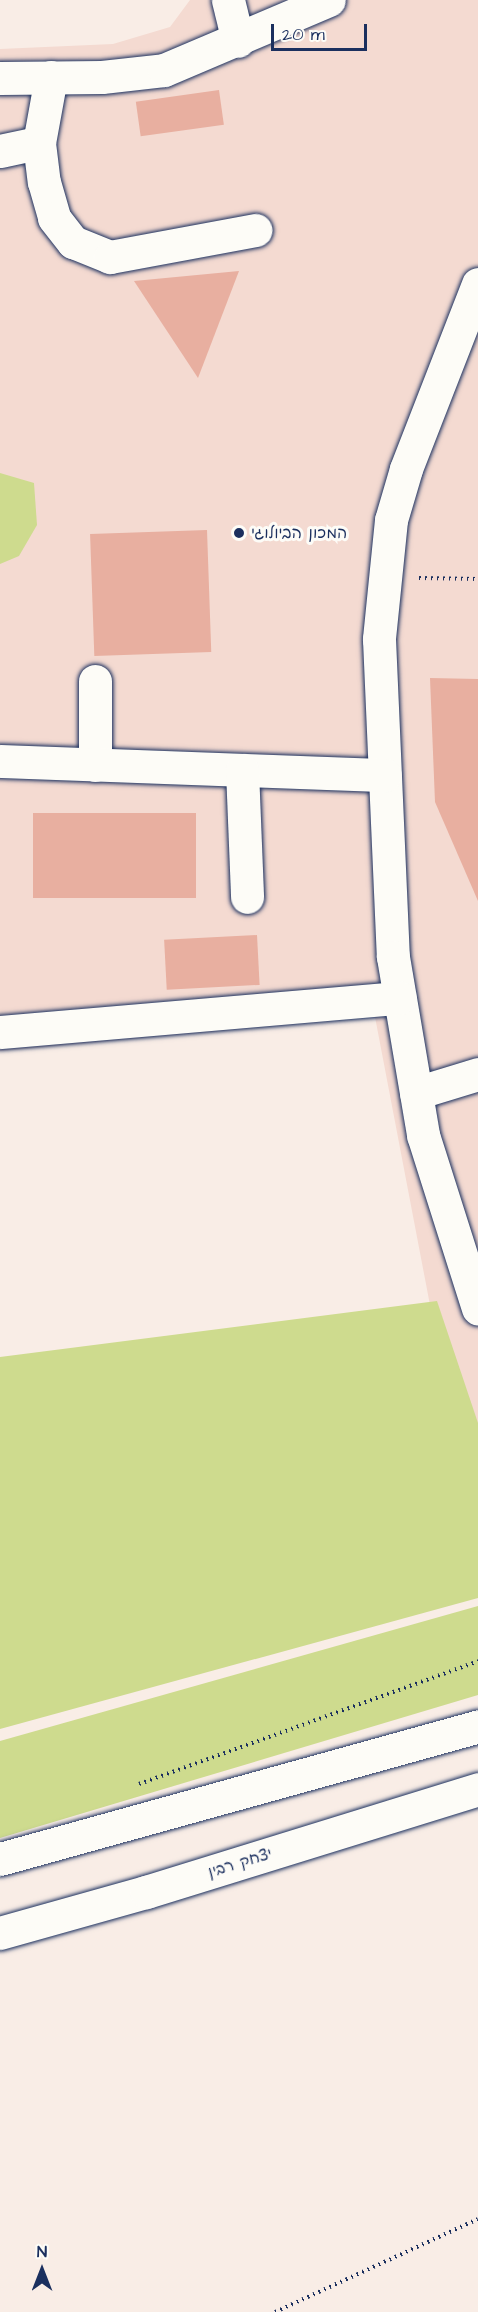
<!DOCTYPE html>
<html>
<head>
<meta charset="utf-8">
<style>
  body { margin:0 }
  #map { position:relative; width:478px; height:2312px; overflow:hidden; background:#f9ede6; font-family:"Architects Daughter","Playpen Sans Hebrew",sans-serif }
  div>[style] { position:absolute }
  [style*='--x'] { left:calc(var(--x)*1px); top:calc(var(--y)*1px); width:calc(var(--w)*1px); rotate:calc(var(--a)*1deg) }
  .built>* { inset:0; background:#f4dad1 }
  .green>* { inset:0; background:#cedb8e }
  .building>* { inset:0; background:#e8afa0; transform-origin:0 0 }
  .path>* { height:4px; margin-top:-2px; transform-origin:0; background:repeating-linear-gradient(90deg,#1b2f5e 0 1.5px,transparent 0 6px) }
  .roads { filter:drop-shadow(0 0 2px #1b2f5e) drop-shadow(0 0 2px #1b2f5e) }
  .minor>* { height:33px; margin:-16.5px; padding:0 16.5px; transform-origin:16.5px; border-radius:16.5px; background:#fdfcf7 }
  .major>* { height:33px; margin:-16.5px; padding:0 16.5px; transform-origin:16.5px; border-radius:16.5px; background:#fdfcf7 }
  .dots>* { width:16px; height:16px; translate:-50% -50%; box-sizing:border-box; border:3px solid #fdfcf7; border-radius:50% }
  span { translate:-50% -50%; white-space:nowrap; text-align:center; line-height:1.15; -webkit-text-stroke:6px #fdfcf7; paint-order:stroke }
  .poi-label { font-size:16px; color:#1b2f5e }
  .left { translate:0 -50%; text-align:left }
  .street-label { font-size:16px; color:#1b2f5e }
  .north { position:absolute; left:12px; top:2240px; width:60px; height:60px; -webkit-text-stroke:4px #fdfcf7; paint-order:stroke; rotate:0deg; font-size:16px; font-weight:700; line-height:24px; text-align:center; color:#1b2f5e }
  .north::after { content:''; display:block; margin:auto; width:21px; height:27px; background:#1b2f5e; clip-path:polygon(50% 0,100% 100%,50% 72%,0 100%) }
  .scale { position:absolute; left:271px; top:24px; width:96px; height:27px; box-sizing:border-box; border:3px solid #1b2f5e; border-top:0; padding-left:8px; font-size:18px; line-height:21px; white-space:nowrap; color:#1b2f5e; -webkit-text-stroke:4px #fdfcf7; paint-order:stroke }
</style>
</head>
<body>
<div id="map">
  <div class="built">
    <i style="clip-path:polygon(190px 0,478px 0,478px 1445px,438px 1347px,375px 1017px,0 1051px,0 49px,113px 44px,170px 27px)"></i>
  </div>
  <div class="green">
    <i style="clip-path:polygon(0 473px,34px 483px,37px 525px,19px 556px,0 564px)"></i>
    <i style="clip-path:polygon(437px 1301px,478px 1423px,478px 1598px,0 1729px,0 1357px)"></i>
    <i style="clip-path:polygon(478px 1606px,478px 1695px,0 1838px,0 1741px)"></i>
  </div>
  <div class="building">
    <i style="left:219px;top:90px;width:35px;height:84px;rotate:82deg"></i>
    <i style="clip-path:polygon(239px 271px,198px 378px,134px 281px)"></i>
    <i style="left:207px;top:530px;width:122px;height:117px;rotate:88deg"></i>
    <i style="clip-path:polygon(430px 678px,478px 679px,478px 901px,435px 802px)"></i>
    <i style="left:33px;top:813px;width:163px;height:85px"></i>
    <i style="left:257px;top:935px;width:50px;height:93px;rotate:87deg"></i>
  </div>
  <div class="path">
    <i style="--x:419;--y:578;--w:59;--a:1"></i>
    <i style="--x:139;--y:1784;--w:361;--a:-19.9"></i>
    <i style="--x:275;--y:2312;--w:223;--a:-24.6"></i>
  </div>
  <div class="roads">
    <div class="minor">
      <i style="--x:228;--y:0;--w:42;--a:76.3"></i>
      <i style="--x:51;--y:77;--w:67;--a:100.3"></i>
      <i style="--x:39;--y:143;--w:39;--a:83"></i>
      <i style="--x:44;--y:182;--w:37;--a:74"></i>
      <i style="--x:54;--y:218;--w:31;--a:52"></i>
      <i style="--x:73;--y:242;--w:40;--a:22"></i>
      <i style="--x:110;--y:257;--w:148;--a:-10.5"></i>
      <i style="--x:0;--y:78;--w:102;--a:-0.6"></i>
      <i style="--x:102;--y:77;--w:62;--a:-6.4"></i>
      <i style="--x:164;--y:70;--w:179;--a:-23"></i>
      <i style="--x:0;--y:151;--w:40;--a:-12"></i>
      <i style="--x:478;--y:284;--w:199;--a:111.3"></i>
      <i style="--x:406;--y:469;--w:53;--a:106.4"></i>
      <i style="--x:391;--y:520;--w:120;--a:95.8"></i>
      <i style="--x:379;--y:639;--w:318;--a:87.5"></i>
      <i style="--x:393;--y:957;--w:181;--a:80.4"></i>
      <i style="--x:423;--y:1135;--w:182;--a:72.4"></i>
      <i style="--x:95;--y:681;--w:84;--a:90"></i>
      <i style="--x:0;--y:761;--w:385;--a:2.1"></i>
      <i style="--x:242;--y:770;--w:127;--a:87.7"></i>
      <i style="--x:0;--y:1032;--w:401;--a:-4.9"></i>
      <i style="--x:416;--y:1093;--w:65;--a:-17"></i>
    </div>
    <div class="major">
      <i style="--x:0;--y:1859;--w:496;--a:-15.5"></i>
      <i style="--x:0;--y:1933;--w:152;--a:-15.7"></i>
      <i style="--x:146;--y:1892;--w:348;--a:-17.2"></i>
    </div>
  </div>
  <div class="dots">
    <i style="left:239px;top:533px;background:#1b2f5e"></i>
  </div>
  <div class="poi-label">
    <span class="left" style="left:251px;top:533px">המכון הביולוגי</span>
  </div>
  <div class="street-label">
    <span style="left:240px;top:1863px;rotate:-17deg">יצחק רבין</span>
  </div>
  <div class="north">N</div>
  <div class="scale">20 m</div>
</div>
</body>
</html>
